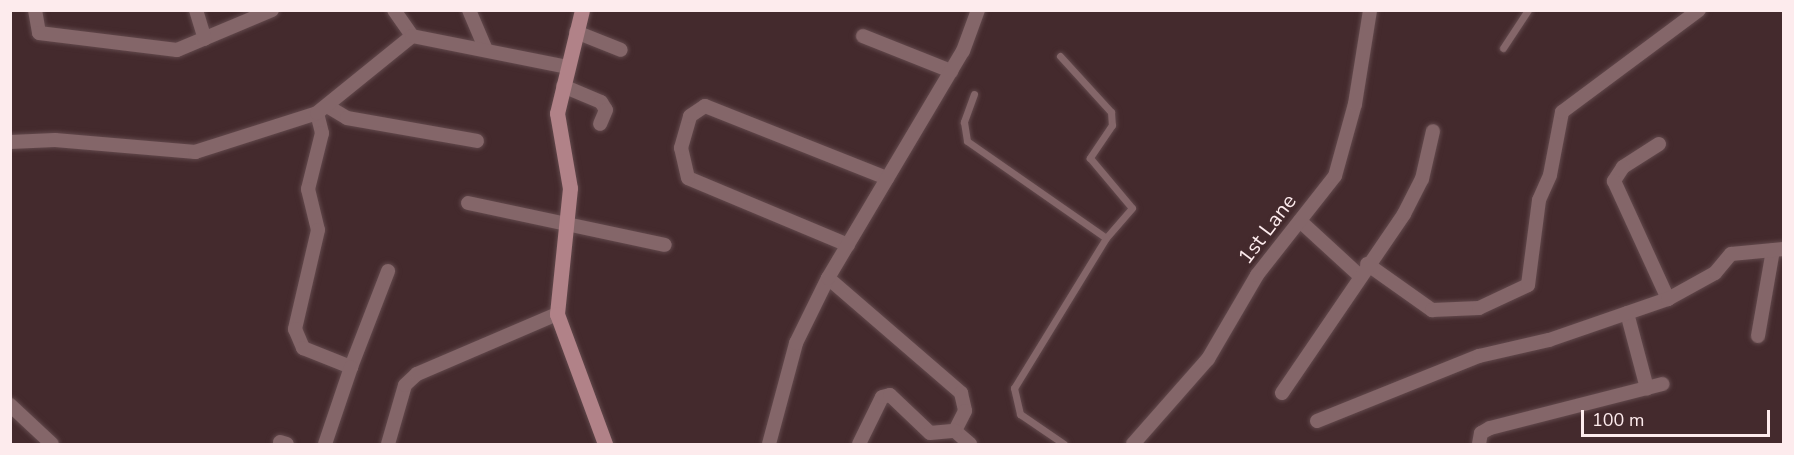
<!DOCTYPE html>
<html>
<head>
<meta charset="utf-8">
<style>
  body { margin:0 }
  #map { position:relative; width:1794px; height:455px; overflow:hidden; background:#442a2d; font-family:"Nunito Sans",sans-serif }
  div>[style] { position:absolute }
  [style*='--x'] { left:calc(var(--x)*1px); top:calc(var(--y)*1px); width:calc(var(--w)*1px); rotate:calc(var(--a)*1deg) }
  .roads { filter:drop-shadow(0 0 2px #62494c) drop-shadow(0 0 2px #62494c) }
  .lane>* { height:7px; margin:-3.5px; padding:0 3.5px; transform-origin:3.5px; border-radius:3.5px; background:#846669 }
  .street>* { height:14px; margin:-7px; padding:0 7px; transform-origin:7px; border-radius:7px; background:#846669 }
  .secondary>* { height:15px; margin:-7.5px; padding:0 7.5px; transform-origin:7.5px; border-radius:7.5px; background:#b18288 }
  span { translate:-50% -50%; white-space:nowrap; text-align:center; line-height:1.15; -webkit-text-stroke:6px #442a2d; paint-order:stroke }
  .street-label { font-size:21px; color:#fdebed }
  .frame { position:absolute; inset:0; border:12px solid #fdebed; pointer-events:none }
  .scale { position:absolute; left:1581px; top:410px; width:189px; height:27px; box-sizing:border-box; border:3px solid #fdebed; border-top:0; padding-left:8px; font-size:18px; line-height:21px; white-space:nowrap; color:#fdebed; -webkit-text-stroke:4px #442a2d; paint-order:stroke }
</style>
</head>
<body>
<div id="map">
  <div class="roads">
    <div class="lane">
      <i style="--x:1503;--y:48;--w:45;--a:-56.7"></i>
      <i style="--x:1060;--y:56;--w:76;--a:47.7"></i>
      <i style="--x:1111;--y:112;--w:13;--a:86"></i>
      <i style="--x:1112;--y:125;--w:40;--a:124"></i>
      <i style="--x:1090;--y:158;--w:65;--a:50"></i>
      <i style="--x:1132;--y:208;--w:40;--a:131"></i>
      <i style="--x:1106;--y:238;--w:176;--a:121.5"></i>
      <i style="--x:1014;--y:388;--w:27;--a:77"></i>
      <i style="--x:1020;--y:414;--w:53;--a:34.3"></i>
      <i style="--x:974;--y:94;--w:30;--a:110"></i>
      <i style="--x:964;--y:122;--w:19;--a:81"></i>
      <i style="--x:967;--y:141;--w:169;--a:34.9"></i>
    </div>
    <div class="street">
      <i style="--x:35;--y:10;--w:23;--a:80"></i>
      <i style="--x:39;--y:33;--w:139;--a:7"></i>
      <i style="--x:177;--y:50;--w:103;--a:-22.8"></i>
      <i style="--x:196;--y:10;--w:30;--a:73"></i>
      <i style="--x:394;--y:10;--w:32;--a:55"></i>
      <i style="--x:469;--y:10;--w:43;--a:67"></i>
      <i style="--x:576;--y:32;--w:48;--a:21.8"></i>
      <i style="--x:863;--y:36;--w:95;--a:21.7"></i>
      <i style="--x:563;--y:86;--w:41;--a:22.8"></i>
      <i style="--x:601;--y:102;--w:9;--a:58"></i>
      <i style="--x:606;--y:110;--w:15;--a:113"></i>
      <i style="--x:327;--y:106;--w:23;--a:31"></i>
      <i style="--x:347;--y:118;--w:132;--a:10"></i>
      <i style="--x:317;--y:113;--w:21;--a:76"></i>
      <i style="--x:322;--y:133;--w:58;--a:104"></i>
      <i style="--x:308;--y:189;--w:42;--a:76.3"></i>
      <i style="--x:318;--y:230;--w:102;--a:103.1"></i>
      <i style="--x:295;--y:329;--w:21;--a:67"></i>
      <i style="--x:303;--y:348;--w:52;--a:21.6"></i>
      <i style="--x:351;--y:367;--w:103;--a:-68.9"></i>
      <i style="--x:10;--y:142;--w:45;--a:-2.5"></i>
      <i style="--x:55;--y:140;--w:141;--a:4.9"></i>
      <i style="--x:195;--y:152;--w:128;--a:-17.7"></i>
      <i style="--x:317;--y:113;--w:122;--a:-39"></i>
      <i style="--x:412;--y:36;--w:158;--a:11.3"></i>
      <i style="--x:1659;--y:144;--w:43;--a:147.4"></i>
      <i style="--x:1623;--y:167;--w:17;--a:123"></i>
      <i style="--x:1614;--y:181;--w:130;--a:65.4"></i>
      <i style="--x:468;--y:203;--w:201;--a:12"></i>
      <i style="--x:1300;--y:221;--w:80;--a:42.5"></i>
      <i style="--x:848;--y:245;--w:173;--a:-157.3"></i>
      <i style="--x:688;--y:178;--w:31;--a:-103"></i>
      <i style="--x:681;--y:148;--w:33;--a:-74"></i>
      <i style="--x:690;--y:116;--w:18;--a:-34"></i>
      <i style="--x:705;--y:106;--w:196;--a:21.6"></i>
      <i style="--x:1367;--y:264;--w:80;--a:35.3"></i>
      <i style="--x:1432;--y:310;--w:47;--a:-2.4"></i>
      <i style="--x:1479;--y:308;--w:54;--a:-25.1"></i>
      <i style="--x:1528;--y:285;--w:86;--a:-82.6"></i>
      <i style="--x:1539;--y:200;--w:27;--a:-66"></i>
      <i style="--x:1550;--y:175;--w:64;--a:-79.2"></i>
      <i style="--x:1562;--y:112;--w:171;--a:-36.7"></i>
      <i style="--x:828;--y:278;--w:176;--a:40.8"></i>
      <i style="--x:961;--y:393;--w:18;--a:77"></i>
      <i style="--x:965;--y:411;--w:22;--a:117"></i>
      <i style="--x:955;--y:431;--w:20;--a:41"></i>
      <i style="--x:1627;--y:313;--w:78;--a:75.1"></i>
      <i style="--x:1758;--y:336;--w:87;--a:-80.1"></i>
      <i style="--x:1282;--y:393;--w:217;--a:-55.7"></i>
      <i style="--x:1404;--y:214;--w:39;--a:-63"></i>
      <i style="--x:1422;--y:179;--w:49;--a:-77.1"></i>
      <i style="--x:10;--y:405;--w:57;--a:42.9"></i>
      <i style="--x:1317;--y:421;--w:175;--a:-21.9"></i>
      <i style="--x:1479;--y:356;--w:72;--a:-12.9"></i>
      <i style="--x:1549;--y:340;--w:126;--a:-19"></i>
      <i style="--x:1668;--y:299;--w:54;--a:-29"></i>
      <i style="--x:1715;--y:273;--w:25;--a:-50"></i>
      <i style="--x:1731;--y:254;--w:53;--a:-5.4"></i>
      <i style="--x:280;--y:442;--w:7;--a:16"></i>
      <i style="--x:325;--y:444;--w:81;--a:-71.3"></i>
      <i style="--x:388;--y:444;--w:61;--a:-73.9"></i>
      <i style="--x:405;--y:385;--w:16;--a:-43"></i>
      <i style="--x:417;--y:374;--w:152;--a:-23.2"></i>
      <i style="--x:769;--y:444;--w:105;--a:-75"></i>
      <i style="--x:796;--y:343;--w:72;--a:-63.8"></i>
      <i style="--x:828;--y:278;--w:264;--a:-59.3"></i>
      <i style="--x:963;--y:51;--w:44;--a:-69.9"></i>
      <i style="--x:859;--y:444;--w:52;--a:-63.9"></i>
      <i style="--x:882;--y:397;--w:8;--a:-14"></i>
      <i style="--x:890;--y:395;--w:55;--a:43.5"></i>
      <i style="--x:930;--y:433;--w:25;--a:-5"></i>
      <i style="--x:1133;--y:444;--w:113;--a:-48.6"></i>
      <i style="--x:1208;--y:359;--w:97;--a:-59.7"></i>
      <i style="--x:1257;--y:275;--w:126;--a:-51.8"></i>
      <i style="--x:1335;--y:176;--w:75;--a:-74.5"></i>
      <i style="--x:1355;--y:104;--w:95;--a:-80.9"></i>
      <i style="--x:1479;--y:444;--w:11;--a:-80"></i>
      <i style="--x:1481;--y:433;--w:10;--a:-29"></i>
      <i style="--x:1490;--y:428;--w:178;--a:-14.3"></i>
    </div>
    <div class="secondary">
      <i style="--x:582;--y:10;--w:106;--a:103.6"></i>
      <i style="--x:557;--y:113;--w:76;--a:80.2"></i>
      <i style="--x:570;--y:188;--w:127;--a:95.9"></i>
      <i style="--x:557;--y:314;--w:139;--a:69.7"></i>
    </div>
  </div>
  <div class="street-label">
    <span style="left:1267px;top:229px;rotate:-53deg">1st Lane</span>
  </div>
  <div class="frame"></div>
  <div class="scale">100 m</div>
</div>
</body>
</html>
